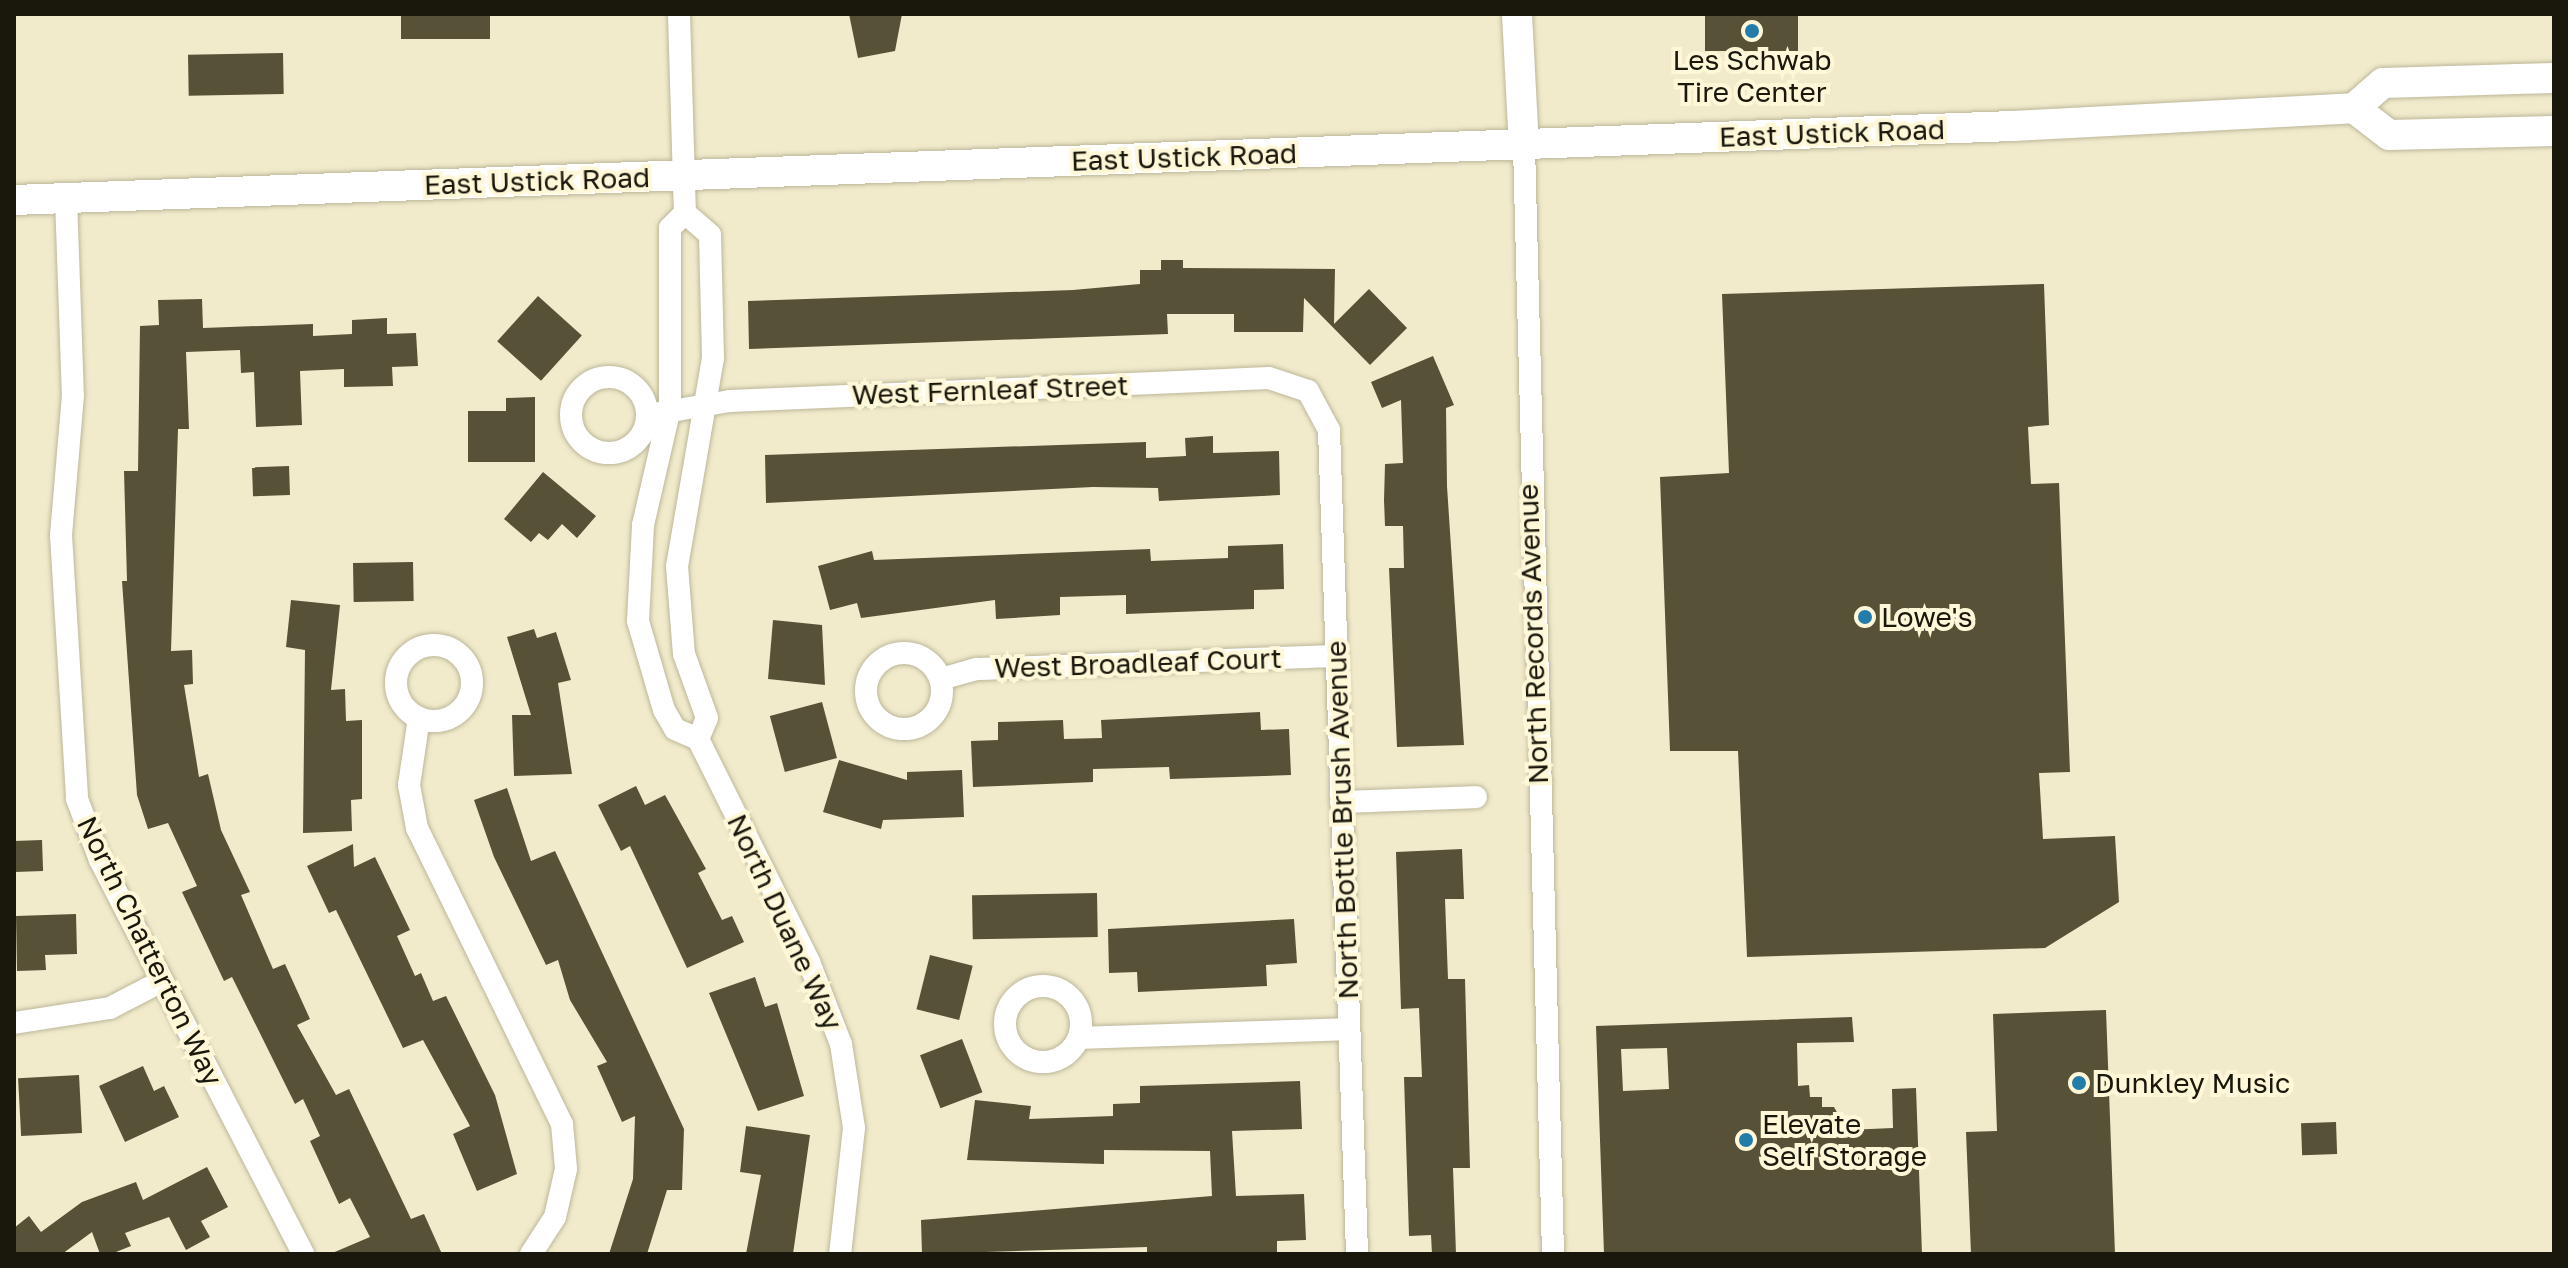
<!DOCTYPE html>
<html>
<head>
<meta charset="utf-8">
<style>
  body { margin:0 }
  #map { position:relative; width:2568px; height:1268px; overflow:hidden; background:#f1ebcc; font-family:"Golos Text",sans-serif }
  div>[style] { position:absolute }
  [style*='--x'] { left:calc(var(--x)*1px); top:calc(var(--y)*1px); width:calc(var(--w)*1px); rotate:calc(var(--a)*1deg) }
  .building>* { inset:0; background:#575137; transform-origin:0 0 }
  .roads { filter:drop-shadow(0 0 2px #bdb79a) drop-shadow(0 0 2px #bdb79a) }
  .street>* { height:22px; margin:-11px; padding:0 11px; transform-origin:11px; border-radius:11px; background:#fff }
  .street>.ring { margin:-11px; padding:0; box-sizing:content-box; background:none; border:22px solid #fff; border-radius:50% }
  .secondary>* { height:30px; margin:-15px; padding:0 15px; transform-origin:15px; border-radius:15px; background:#fff }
  .dots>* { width:22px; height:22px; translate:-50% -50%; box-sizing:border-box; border:4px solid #fef8d9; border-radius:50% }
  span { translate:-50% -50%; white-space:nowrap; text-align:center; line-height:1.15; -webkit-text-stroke:8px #fef8d9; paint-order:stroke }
  .poi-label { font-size:28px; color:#1a180d }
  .left { translate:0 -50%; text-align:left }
  .street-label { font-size:28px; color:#1a180d }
  .frame { position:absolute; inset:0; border:16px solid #1a180d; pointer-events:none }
</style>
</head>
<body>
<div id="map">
  <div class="building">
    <i style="left:401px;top:14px;width:89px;height:25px"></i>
    <i style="clip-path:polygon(849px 14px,902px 14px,895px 51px,858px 58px)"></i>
    <i style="left:1705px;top:14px;width:93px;height:37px"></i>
    <i style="left:283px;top:53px;width:41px;height:95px;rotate:89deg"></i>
    <i style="clip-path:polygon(1161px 260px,1183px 260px,1183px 268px,1335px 269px,1334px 324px,1369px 289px,1407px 328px,1370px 365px,1304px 298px,1303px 332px,1234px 332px,1234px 314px,1167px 314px,1168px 334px,749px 349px,748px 301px,1073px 290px,1140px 284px,1140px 270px,1161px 270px)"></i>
    <i style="clip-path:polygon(2044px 284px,2049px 425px,2028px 427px,2031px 484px,2059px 483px,2070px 772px,2039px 773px,2043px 839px,2115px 836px,2119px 902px,2045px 948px,1747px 957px,1738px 751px,1670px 751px,1660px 477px,1729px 473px,1722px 294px)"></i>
    <i style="left:538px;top:296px;width:59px;height:61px;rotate:42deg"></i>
    <i style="clip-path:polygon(202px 299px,203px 328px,313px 324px,313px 336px,352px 334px,352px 320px,387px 318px,387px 334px,416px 333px,418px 366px,392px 367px,393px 386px,344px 387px,344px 369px,300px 371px,302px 425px,256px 427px,254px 372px,241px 373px,240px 350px,186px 352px,189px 429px,178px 429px,171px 651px,192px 650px,193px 684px,184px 685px,199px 777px,208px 774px,221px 830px,250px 892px,241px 895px,273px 969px,285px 964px,310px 1019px,297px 1025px,336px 1095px,349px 1089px,411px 1219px,424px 1214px,442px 1254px,330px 1254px,370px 1237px,350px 1198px,339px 1204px,310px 1141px,320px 1136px,303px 1099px,295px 1104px,232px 977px,224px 981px,182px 892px,197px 886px,168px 823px,148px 829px,137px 795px,122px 581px,127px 581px,124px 471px,138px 471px,140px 326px,159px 325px,158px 300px)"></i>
    <i style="clip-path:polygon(1433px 356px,1454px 405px,1446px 408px,1447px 486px,1464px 745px,1397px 747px,1389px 568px,1404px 568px,1403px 526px,1385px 526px,1384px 500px,1385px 464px,1403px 463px,1401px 400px,1382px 408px,1371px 382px)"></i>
    <i style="clip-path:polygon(535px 397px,535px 462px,468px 462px,468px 411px,506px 411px,506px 398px)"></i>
    <i style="clip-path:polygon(1213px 436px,1213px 453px,1279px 451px,1280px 495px,1159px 501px,1158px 488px,1093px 487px,766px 503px,765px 455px,1146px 442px,1146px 458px,1186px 456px,1185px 438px)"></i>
    <i style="left:289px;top:466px;width:29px;height:37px;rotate:88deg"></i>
    <i style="clip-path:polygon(543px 472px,596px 516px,577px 538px,562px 524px,548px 540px,539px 533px,531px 542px,504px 519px)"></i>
    <i style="clip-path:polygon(1283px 544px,1284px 589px,1254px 590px,1254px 609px,1126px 614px,1126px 595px,1060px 597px,1060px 615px,996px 619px,995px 600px,861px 618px,857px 603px,830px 610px,818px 566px,872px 551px,874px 560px,1150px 549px,1151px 561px,1228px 558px,1228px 546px)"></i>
    <i style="left:413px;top:562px;width:39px;height:60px;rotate:89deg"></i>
    <i style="clip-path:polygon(291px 600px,340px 605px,331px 690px,345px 689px,346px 721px,362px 720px,362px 799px,351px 800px,352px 831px,303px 833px,305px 650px,286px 647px)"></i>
    <i style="clip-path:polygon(773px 620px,822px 625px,825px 685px,768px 679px)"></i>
    <i style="clip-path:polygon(534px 629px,537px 638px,556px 632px,571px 680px,558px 683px,572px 774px,514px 776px,512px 715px,531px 715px,507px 637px)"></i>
    <i style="left:822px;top:702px;width:58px;height:54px;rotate:75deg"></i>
    <i style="clip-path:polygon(1260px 712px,1261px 730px,1289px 729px,1291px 775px,1170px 779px,1169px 767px,1093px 769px,1093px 782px,973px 787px,971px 741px,998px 740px,998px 722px,1063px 720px,1064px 739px,1102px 738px,1101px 720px)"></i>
    <i style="clip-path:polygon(839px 760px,907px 780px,907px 772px,962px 770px,964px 817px,883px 820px,881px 829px,823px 812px)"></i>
    <i style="clip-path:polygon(636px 786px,645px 805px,665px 795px,706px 869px,698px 873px,722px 920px,732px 916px,744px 942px,687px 968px,630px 846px,621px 851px,598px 805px)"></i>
    <i style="clip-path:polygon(507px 788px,531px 861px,555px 851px,684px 1129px,682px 1190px,667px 1190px,647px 1254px,609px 1254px,633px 1179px,635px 1116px,622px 1122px,597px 1066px,607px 1062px,570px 1000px,558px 960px,546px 965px,494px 857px,474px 800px)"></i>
    <i style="left:42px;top:840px;width:31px;height:28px;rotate:88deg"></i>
    <i style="clip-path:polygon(353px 844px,354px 867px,375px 857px,410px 930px,397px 936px,415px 976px,421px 973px,433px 1001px,446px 996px,495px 1095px,517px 1174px,477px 1191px,453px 1134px,470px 1126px,423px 1040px,403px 1048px,336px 910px,329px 913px,307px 866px)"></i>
    <i style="clip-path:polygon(1462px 849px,1464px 899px,1445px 899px,1448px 979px,1465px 979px,1470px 1168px,1453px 1168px,1456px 1254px,1432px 1254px,1431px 1235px,1409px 1236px,1404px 1077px,1422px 1077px,1419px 1008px,1401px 1009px,1396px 852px)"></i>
    <i style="left:1097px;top:893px;width:44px;height:125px;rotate:89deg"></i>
    <i style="clip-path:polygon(76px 914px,77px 954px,45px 955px,46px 970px,17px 971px,16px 916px)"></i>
    <i style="clip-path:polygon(1294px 919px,1297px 963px,1266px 965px,1267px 986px,1138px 992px,1137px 972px,1109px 973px,1108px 929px)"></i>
    <i style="left:930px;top:955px;width:44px;height:56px;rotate:14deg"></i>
    <i style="clip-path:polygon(755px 977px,765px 1007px,777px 1003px,804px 1096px,758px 1111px,709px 993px)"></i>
    <i style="clip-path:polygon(2106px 1010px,2115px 1254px,1971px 1254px,1966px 1132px,1997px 1131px,1993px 1014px)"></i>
    <i style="clip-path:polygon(evenodd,1852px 1017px,1854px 1042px,1797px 1043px,1798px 1086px,1809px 1085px,1810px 1097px,1822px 1097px,1822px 1107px,1834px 1107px,1847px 1130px,1893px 1128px,1892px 1089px,1916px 1088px,1922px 1254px,1604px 1254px,1596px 1026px,1852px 1017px,1667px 1048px,1669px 1089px,1623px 1091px,1621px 1049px,1667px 1048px)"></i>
    <i style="left:962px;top:1039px;width:57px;height:45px;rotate:69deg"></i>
    <i style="clip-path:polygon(143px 1066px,154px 1091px,164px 1086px,179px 1117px,125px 1142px,99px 1086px)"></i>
    <i style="left:79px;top:1075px;width:58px;height:61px;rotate:87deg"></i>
    <i style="clip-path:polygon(1300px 1081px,1302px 1129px,1232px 1131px,1236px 1196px,1304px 1194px,1306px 1240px,1277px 1241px,1277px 1254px,1147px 1254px,1147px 1247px,922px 1254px,921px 1220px,1212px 1196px,1210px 1151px,1104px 1150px,1104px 1164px,967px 1160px,975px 1100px,1031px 1106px,1029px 1119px,1113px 1116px,1113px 1104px,1140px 1103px,1140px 1086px)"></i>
    <i style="left:2336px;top:1122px;width:32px;height:35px;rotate:88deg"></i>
    <i style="clip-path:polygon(746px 1126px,810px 1135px,793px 1254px,746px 1254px,761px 1175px,740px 1172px)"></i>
    <i style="clip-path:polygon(207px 1167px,228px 1207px,201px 1221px,210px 1237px,186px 1250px,169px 1217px,125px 1233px,131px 1246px,111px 1254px,100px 1254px,92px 1232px,62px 1254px,14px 1254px,14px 1228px,29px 1216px,41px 1232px,82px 1202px,136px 1182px,143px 1200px)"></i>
  </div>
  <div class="roads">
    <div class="street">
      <i style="--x:679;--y:14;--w:199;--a:88.3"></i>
      <i style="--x:1524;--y:146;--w:1108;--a:88.5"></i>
      <i style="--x:66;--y:198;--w:197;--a:88"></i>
      <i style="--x:73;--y:395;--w:141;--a:94.9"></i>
      <i style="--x:61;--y:535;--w:264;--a:86.5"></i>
      <i style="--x:77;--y:799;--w:65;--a:69.3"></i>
      <i style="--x:100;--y:860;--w:443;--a:62.7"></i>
      <i style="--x:685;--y:213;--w:33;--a:41"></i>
      <i style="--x:710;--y:235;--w:123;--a:88.6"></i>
      <i style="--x:713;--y:358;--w:211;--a:99.8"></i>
      <i style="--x:677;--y:566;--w:88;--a:85.5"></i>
      <i style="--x:684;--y:654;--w:68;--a:70.2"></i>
      <i style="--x:707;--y:718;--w:23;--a:113"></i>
      <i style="--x:698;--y:739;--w:25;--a:-157"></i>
      <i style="--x:675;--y:729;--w:22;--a:-120"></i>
      <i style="--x:664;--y:710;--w:93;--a:-106.3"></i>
      <i style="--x:638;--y:621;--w:96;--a:-87"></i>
      <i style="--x:643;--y:525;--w:120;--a:-77"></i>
      <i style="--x:670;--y:408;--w:180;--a:-90"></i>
      <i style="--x:670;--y:228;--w:21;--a:-45"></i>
      <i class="ring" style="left:571px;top:377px;width:54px;height:54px"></i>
      <i style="--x:648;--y:415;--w:83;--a:-9.7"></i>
      <i style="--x:730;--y:401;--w:539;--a:-2.44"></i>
      <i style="--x:1269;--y:378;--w:41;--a:18.4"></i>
      <i style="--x:1308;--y:391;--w:44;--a:61.7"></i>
      <i style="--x:1329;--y:430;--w:824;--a:88.05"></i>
      <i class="ring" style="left:396px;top:645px;width:54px;height:54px"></i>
      <i class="ring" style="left:866px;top:653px;width:54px;height:54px"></i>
      <i style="--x:941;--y:679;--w:37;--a:-16"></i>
      <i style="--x:977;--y:669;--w:360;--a:-2.1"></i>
      <i style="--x:419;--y:718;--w:68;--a:98.5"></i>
      <i style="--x:409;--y:785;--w:44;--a:79.5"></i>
      <i style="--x:417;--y:828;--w:330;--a:63.9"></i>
      <i style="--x:562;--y:1124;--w:45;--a:84.9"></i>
      <i style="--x:566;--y:1169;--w:49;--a:102.9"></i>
      <i style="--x:555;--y:1217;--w:44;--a:123"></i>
      <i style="--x:698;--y:739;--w:249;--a:63.5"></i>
      <i style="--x:809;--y:962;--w:88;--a:68.7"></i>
      <i style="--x:841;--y:1044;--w:85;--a:81.2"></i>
      <i style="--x:854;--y:1128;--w:127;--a:96.3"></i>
      <i style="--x:1341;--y:802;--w:135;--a:-2.1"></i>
      <i class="ring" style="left:1005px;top:986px;width:54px;height:54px"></i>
      <i style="--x:14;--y:1023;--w:97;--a:-8.9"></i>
      <i style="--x:110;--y:1008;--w:59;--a:-27.4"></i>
      <i style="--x:1080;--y:1038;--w:269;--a:-1.9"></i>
    </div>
    <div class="secondary">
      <i style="--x:1517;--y:14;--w:132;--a:87"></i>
      <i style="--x:2354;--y:108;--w:44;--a:37.6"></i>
      <i style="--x:2389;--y:135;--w:165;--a:-1.4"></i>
      <i style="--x:14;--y:200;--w:2000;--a:-2.12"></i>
      <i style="--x:2013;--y:126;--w:341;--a:-3"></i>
      <i style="--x:2354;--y:108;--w:38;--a:-41"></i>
      <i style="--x:2383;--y:83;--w:171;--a:-1.7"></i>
    </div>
  </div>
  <div class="dots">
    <i style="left:1752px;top:31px;background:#227dab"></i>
    <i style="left:1865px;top:617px;background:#227dab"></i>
    <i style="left:2079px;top:1083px;background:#227dab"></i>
    <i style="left:1746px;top:1140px;background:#227dab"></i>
  </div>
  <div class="poi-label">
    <span style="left:1752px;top:76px">Les Schwab<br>Tire Center</span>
    <span class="left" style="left:1881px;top:617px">Lowe's</span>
    <span class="left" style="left:2095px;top:1083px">Dunkley Music</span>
    <span class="left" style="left:1762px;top:1140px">Elevate<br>Self Storage</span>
  </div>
  <div class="street-label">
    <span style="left:1832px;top:133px;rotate:-2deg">East Ustick Road</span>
    <span style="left:1184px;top:157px;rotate:-2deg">East Ustick Road</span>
    <span style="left:537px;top:181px;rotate:-2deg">East Ustick Road</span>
    <span style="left:990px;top:390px;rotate:-2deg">West Fernleaf Street</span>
    <span style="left:1533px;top:634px;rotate:-92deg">North Records Avenue</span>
    <span style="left:1138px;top:663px;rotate:-2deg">West Broadleaf Court</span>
    <span style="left:1342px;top:820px;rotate:-92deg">North Bottle Brush Avenue</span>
    <span style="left:785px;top:922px;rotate:65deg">North Duane Way</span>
    <span style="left:150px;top:951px;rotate:64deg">North Chatterton Way</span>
  </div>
  <div class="frame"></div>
</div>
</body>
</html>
